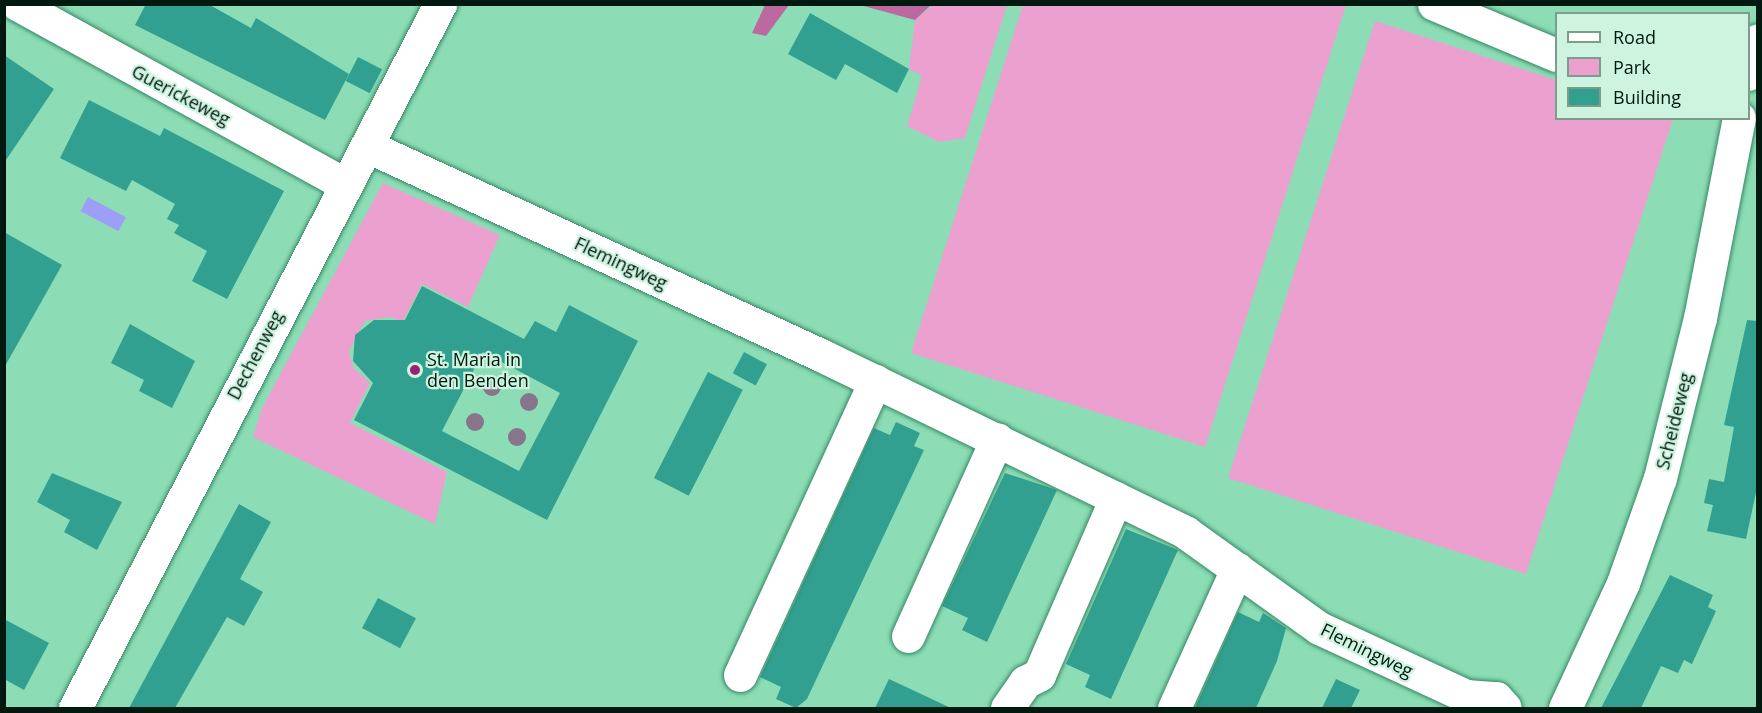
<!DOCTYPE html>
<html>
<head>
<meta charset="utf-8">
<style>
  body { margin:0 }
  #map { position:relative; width:1762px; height:713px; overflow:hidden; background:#8cddb5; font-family:"Open Sans",sans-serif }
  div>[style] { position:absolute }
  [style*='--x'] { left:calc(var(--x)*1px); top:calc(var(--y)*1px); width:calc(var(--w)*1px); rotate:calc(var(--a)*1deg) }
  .green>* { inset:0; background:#eca0cf }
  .forest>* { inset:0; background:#bc699f }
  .water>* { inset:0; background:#9d9ff6; transform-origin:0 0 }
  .building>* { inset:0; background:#32a091; transform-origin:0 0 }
  .roads { filter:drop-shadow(0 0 2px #358764) drop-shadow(0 0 2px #358764) }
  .minor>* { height:33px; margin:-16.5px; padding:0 16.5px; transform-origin:16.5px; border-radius:16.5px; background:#fff }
  .trees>* { width:18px; height:18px; margin:-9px; border-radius:50%; background:#88758b }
  .dots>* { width:16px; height:16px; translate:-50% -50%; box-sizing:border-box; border:3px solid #cef4e0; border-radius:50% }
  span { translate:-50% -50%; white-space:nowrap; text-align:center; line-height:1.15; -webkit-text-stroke:4.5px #cef4e0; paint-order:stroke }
  .street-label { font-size:18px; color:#01190e }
  .poi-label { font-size:18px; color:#01190e }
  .left { translate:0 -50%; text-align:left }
  .frame { position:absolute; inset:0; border:6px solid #01190e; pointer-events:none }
  .legend { position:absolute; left:1555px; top:12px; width:195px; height:108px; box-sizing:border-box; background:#cef4e0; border:2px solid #7c9c8c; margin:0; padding:8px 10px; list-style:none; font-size:18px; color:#01190e }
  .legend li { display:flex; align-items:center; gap:12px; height:30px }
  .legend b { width:30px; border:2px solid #7c9c8c }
</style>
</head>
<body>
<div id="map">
  <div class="green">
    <i style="clip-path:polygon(933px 5px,1007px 5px,965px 138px,939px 142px,907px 126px,922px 76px,909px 69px,915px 20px)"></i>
    <i style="clip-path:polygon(1023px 5px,1346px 5px,1205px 447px,911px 353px)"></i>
    <i style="clip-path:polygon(1375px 21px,1556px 80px,1556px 118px,1673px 119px,1526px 574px,1228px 478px)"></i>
    <i style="clip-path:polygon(383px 183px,500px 235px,468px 307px,422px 284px,402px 323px,392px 317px,365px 321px,349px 351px,353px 367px,370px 383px,350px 423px,447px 472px,435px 524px,253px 437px,262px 408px)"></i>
  </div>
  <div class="forest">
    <i style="clip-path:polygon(932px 4px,915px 20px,860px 5px,860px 4px)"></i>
    <i style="clip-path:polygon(765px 5px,789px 5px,766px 36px,752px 33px)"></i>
  </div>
  <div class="water">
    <i style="left:88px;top:197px;width:43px;height:16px;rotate:28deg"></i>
  </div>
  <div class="building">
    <i style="clip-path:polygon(146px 4px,208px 4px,251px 28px,256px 18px,349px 74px,325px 120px,135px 25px)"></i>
    <i style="clip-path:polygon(810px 13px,909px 69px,897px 93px,845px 64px,836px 80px,788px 54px)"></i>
    <i style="clip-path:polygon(4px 55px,54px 89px,4px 163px)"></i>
    <i style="left:358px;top:57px;width:27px;height:27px;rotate:27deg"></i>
    <i style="clip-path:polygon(89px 100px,160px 136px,164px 128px,284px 191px,227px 299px,192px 281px,207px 251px,174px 233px,179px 225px,167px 219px,175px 204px,132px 180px,126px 191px,60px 158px)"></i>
    <i style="clip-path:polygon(4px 232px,62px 265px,4px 368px)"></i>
    <i style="clip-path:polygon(evenodd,422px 286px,524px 339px,535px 321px,556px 332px,569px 305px,638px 341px,547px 520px,354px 420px,373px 383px,353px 361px,355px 335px,374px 320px,405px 320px,422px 286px,483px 352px,560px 393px,519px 471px,442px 431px,483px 352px)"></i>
    <i style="clip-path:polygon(1747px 320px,1758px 321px,1758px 483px,1746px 539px,1707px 531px,1713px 505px,1704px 503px,1709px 479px,1724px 482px,1734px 427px,1724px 425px)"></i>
    <i style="clip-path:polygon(130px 324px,195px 361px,172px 408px,139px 391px,144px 380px,111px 363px)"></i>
    <i style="left:744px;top:352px;width:26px;height:24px;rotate:28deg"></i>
    <i style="left:708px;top:372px;width:39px;height:119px;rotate:27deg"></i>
    <i style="clip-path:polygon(896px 422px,920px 433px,914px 446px,924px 450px,807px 699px,796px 708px,776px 699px,781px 687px,760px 677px,874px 428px,890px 435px)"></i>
    <i style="clip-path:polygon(52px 473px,122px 502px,97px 550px,64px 532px,70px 520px,37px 502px)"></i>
    <i style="clip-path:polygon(1005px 473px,1057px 490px,987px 642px,962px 630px,968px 618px,942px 606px)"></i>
    <i style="clip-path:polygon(239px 504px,271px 522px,240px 579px,263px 592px,244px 626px,227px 617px,175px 708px,129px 708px)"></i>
    <i style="clip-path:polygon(1126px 529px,1178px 550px,1111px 699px,1085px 687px,1090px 675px,1066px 664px)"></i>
    <i style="clip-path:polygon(1670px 575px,1713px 595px,1708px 607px,1716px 611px,1692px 664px,1684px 660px,1678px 673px,1661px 666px,1641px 708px,1601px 708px)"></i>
    <i style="left:378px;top:598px;width:43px;height:34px;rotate:28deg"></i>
    <i style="clip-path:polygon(1238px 612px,1259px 622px,1263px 613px,1286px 628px,1277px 661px,1256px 708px,1195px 708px)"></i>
    <i style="clip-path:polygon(4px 619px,49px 643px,24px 690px,4px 679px)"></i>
    <i style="clip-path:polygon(889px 679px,951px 708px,875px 708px)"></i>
    <i style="clip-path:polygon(1336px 679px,1360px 690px,1351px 708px,1322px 708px)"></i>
  </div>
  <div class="roads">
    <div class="minor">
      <i style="--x:17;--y:4;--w:374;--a:28.8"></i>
      <i style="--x:1434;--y:4;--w:132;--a:22.7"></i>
      <i style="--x:1748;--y:74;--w:35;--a:-74"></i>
      <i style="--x:367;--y:146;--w:502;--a:24.73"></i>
      <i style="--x:823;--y:356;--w:403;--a:25.9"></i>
      <i style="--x:1185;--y:532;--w:165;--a:35.6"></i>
      <i style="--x:1319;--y:628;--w:162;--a:24.8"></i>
      <i style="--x:1466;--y:696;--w:30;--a:4"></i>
      <i style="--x:1496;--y:698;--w:13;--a:48"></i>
      <i style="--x:908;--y:636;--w:216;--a:-65.7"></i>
      <i style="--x:740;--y:675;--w:324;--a:-65.3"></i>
      <i style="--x:75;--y:708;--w:793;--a:-62.59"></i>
      <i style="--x:1007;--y:708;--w:32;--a:-55"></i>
      <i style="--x:1025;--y:682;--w:16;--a:-27"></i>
      <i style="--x:1039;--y:675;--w:193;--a:-66.5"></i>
      <i style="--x:1174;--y:708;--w:153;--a:-65.6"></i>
      <i style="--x:1565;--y:708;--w:138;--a:-65.1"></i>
      <i style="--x:1623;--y:583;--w:111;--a:-70.6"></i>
      <i style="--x:1660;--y:478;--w:165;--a:-76"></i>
      <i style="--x:1700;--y:318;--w:204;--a:-79"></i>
    </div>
  </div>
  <div class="trees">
    <i style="left:492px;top:387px"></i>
    <i style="left:529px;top:402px"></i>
    <i style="left:475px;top:422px"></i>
    <i style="left:517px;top:437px"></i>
  </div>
  <div class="dots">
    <i style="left:415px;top:370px;background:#9a2078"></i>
  </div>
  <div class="street-label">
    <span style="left:181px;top:95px;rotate:28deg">Guerickeweg</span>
    <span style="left:621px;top:263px;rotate:25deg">Flemingweg</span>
    <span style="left:255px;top:355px;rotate:-62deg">Dechenweg</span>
    <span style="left:1674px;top:421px;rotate:-76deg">Scheideweg</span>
    <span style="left:1367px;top:650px;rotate:26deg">Flemingweg</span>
  </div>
  <div class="poi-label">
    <span class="left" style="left:427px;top:370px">St. Maria in<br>den Benden</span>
  </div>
  <div class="frame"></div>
  <ul class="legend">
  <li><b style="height:8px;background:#fff"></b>Road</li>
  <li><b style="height:16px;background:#eca0cf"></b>Park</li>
  <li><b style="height:16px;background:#32a091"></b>Building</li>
  </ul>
</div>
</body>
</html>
